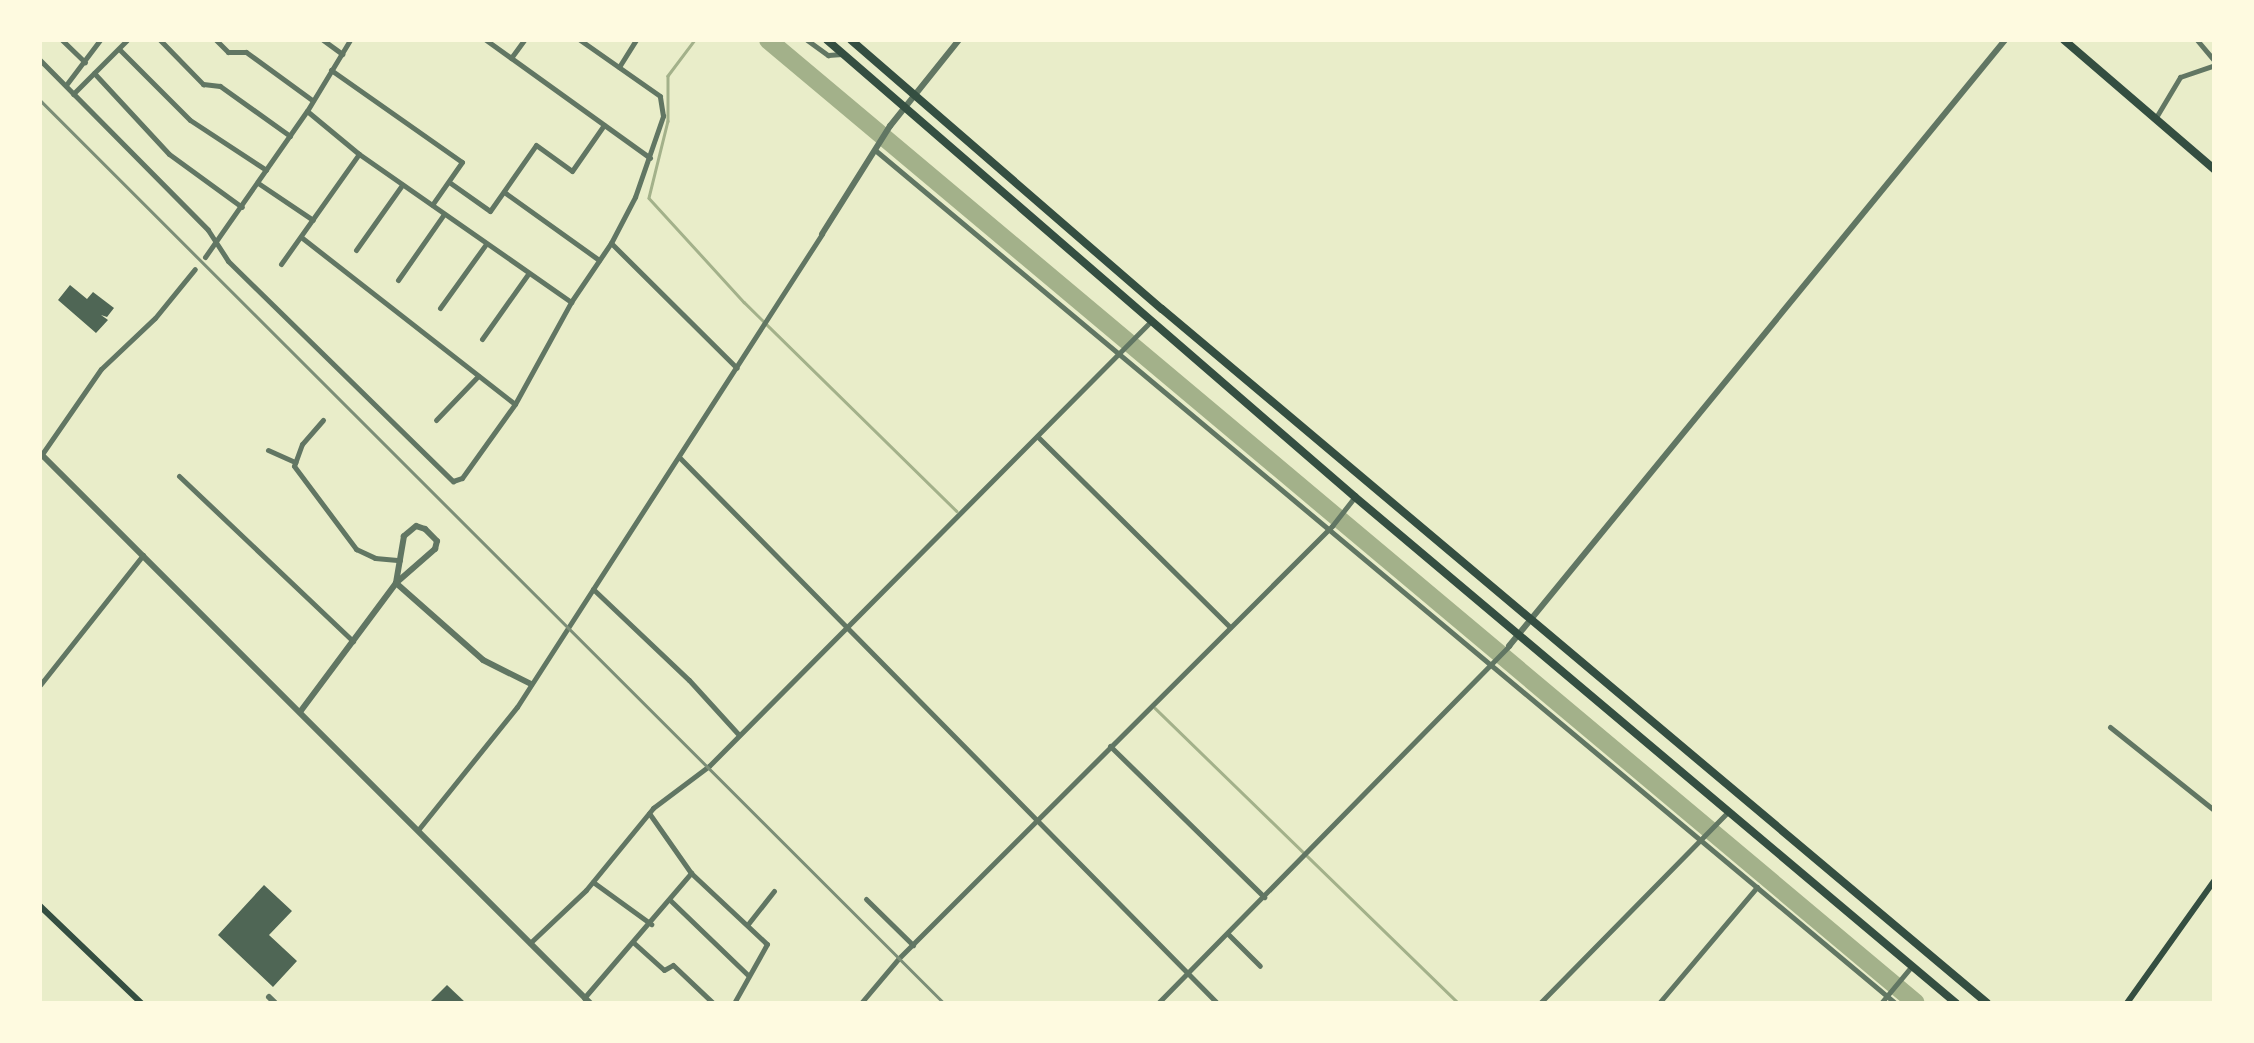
<!DOCTYPE html>
<html>
<head>
<meta charset="utf-8">
<style>
  body { margin:0 }
  #map { position:relative; width:2254px; height:1043px; overflow:hidden; background:#e9edc9; font-family:Barlow,sans-serif }
  div>[style] { position:absolute }
  [style*='--x'] { left:calc(var(--x)*1px); top:calc(var(--y)*1px); width:calc(var(--w)*1px); rotate:calc(var(--a)*1deg) }
  .stream>* { height:2.5px; margin:-1.25px; padding:0 1.25px; transform-origin:1.25px; border-radius:1.25px; background:#a3b18a }
  .river>* { height:18px; margin:-9px; padding:0 9px; transform-origin:9px; border-radius:9px; background:#a3b18a }
  .building>* { inset:0; background:#4f6655 }
  .minor>* { height:5px; margin:-2.5px; padding:0 2.5px; transform-origin:2.5px; border-radius:2.5px; background:#617663 }
  .tertiary>* { height:6px; margin:-3px; padding:0 3px; transform-origin:3px; border-radius:3px; background:#617663 }
  .secondary>* { height:6px; margin:-3px; padding:0 3px; transform-origin:3px; border-radius:3px; background:#344e41 }
  .primary>* { height:8px; margin:-4px; padding:0 4px; transform-origin:4px; border-radius:4px; background:#344e41 }
  .trunk>* { height:8px; margin:-4px; padding:0 4px; transform-origin:4px; border-radius:4px; background:#344e41 }
  .rail>* { height:2.5px; margin:-1.25px; padding:0 1.25px; transform-origin:1.25px; border-radius:1.25px; background:#7c8e77 }
  span { translate:-50% -50%; white-space:nowrap; text-align:center; line-height:1.15; -webkit-text-stroke:9px #fefae0; paint-order:stroke }
  .frame { position:absolute; inset:0; border:42px solid #fefae0; pointer-events:none }
</style>
</head>
<body>
<div id="map">
  <div class="stream">
    <i style="--x:695;--y:40;--w:45;--a:126.9"></i>
    <i style="--x:668;--y:76;--w:45;--a:90"></i>
    <i style="--x:668;--y:121;--w:79;--a:103.9"></i>
    <i style="--x:649;--y:198;--w:141;--a:47.6"></i>
    <i style="--x:744;--y:302;--w:298;--a:44.5"></i>
    <i style="--x:1155;--y:708;--w:423;--a:44.2"></i>
  </div>
  <div class="river">
    <i style="--x:768;--y:40;--w:1498;--a:39.99"></i>
  </div>
  <div class="building">
    <i style="clip-path:polygon(70px 285px,87px 299px,93px 292px,114px 308px,107px 317px,101px 315px,108px 320px,96px 333px,58px 300px)"></i>
    <i style="clip-path:polygon(264px 885px,292px 911px,269px 935px,297px 961px,273px 987px,218px 935px)"></i>
    <i style="clip-path:polygon(447px 985px,466px 1003px,429px 1003px)"></i>
  </div>
  <div class="minor">
    <i style="--x:62;--y:40;--w:32;--a:44"></i>
    <i style="--x:160;--y:40;--w:62;--a:45.7"></i>
    <i style="--x:203;--y:84;--w:17;--a:7"></i>
    <i style="--x:220;--y:86;--w:86;--a:35.5"></i>
    <i style="--x:216;--y:40;--w:17;--a:45"></i>
    <i style="--x:228;--y:52;--w:18;--a:0"></i>
    <i style="--x:246;--y:52;--w:82;--a:36"></i>
    <i style="--x:323;--y:40;--w:24;--a:36"></i>
    <i style="--x:486;--y:40;--w:202;--a:35.7"></i>
    <i style="--x:807;--y:40;--w:26;--a:36"></i>
    <i style="--x:828;--y:55;--w:14;--a:-4"></i>
    <i style="--x:2197;--y:40;--w:26;--a:50"></i>
    <i style="--x:119;--y:49;--w:100;--a:45"></i>
    <i style="--x:190;--y:120;--w:91;--a:33.3"></i>
    <i style="--x:511;--y:58;--w:22;--a:-54"></i>
    <i style="--x:40;--y:60;--w:239;--a:45.3"></i>
    <i style="--x:208;--y:230;--w:37;--a:57"></i>
    <i style="--x:228;--y:261;--w:315;--a:44.4"></i>
    <i style="--x:453;--y:481;--w:9;--a:-18"></i>
    <i style="--x:462;--y:478;--w:91;--a:-54.4"></i>
    <i style="--x:515;--y:404;--w:116;--a:-61.2"></i>
    <i style="--x:571;--y:302;--w:71;--a:-55.9"></i>
    <i style="--x:611;--y:243;--w:52;--a:-62.4"></i>
    <i style="--x:635;--y:197;--w:86;--a:-70.9"></i>
    <i style="--x:663;--y:116;--w:20;--a:-99"></i>
    <i style="--x:660;--y:96;--w:98;--a:-145"></i>
    <i style="--x:619;--y:67;--w:32;--a:-58"></i>
    <i style="--x:331;--y:70;--w:160;--a:35.1"></i>
    <i style="--x:462;--y:162;--w:52;--a:124.9"></i>
    <i style="--x:94;--y:73;--w:110;--a:47.2"></i>
    <i style="--x:169;--y:154;--w:90;--a:36"></i>
    <i style="--x:66;--y:85;--w:56;--a:-52.9"></i>
    <i style="--x:73;--y:94;--w:76;--a:-45"></i>
    <i style="--x:307;--y:111;--w:67;--a:39.6"></i>
    <i style="--x:359;--y:154;--w:259;--a:34.9"></i>
    <i style="--x:2155;--y:119;--w:49;--a:-59.2"></i>
    <i style="--x:2180;--y:77;--w:36;--a:-19"></i>
    <i style="--x:875;--y:150;--w:1330;--a:39.9"></i>
    <i style="--x:449;--y:182;--w:50;--a:35.3"></i>
    <i style="--x:490;--y:211;--w:80;--a:-55.1"></i>
    <i style="--x:536;--y:145;--w:44;--a:35.8"></i>
    <i style="--x:572;--y:171;--w:56;--a:-55.2"></i>
    <i style="--x:258;--y:183;--w:66;--a:33.9"></i>
    <i style="--x:504;--y:192;--w:117;--a:35.6"></i>
    <i style="--x:301;--y:237;--w:271;--a:38"></i>
    <i style="--x:611;--y:243;--w:177;--a:44.8"></i>
    <i style="--x:356;--y:250;--w:80;--a:-54.7"></i>
    <i style="--x:205;--y:257;--w:178;--a:-55.1"></i>
    <i style="--x:307;--y:111;--w:83;--a:-58.8"></i>
    <i style="--x:281;--y:264;--w:135;--a:-54.7"></i>
    <i style="--x:398;--y:280;--w:80;--a:-55.1"></i>
    <i style="--x:440;--y:308;--w:79;--a:-54.3"></i>
    <i style="--x:482;--y:339;--w:80;--a:-54.7"></i>
    <i style="--x:323;--y:420;--w:32;--a:131"></i>
    <i style="--x:302;--y:444;--w:23;--a:110"></i>
    <i style="--x:294;--y:466;--w:104;--a:53.2"></i>
    <i style="--x:356;--y:549;--w:21;--a:25"></i>
    <i style="--x:375;--y:558;--w:25;--a:5"></i>
    <i style="--x:436;--y:420;--w:61;--a:-46.3"></i>
    <i style="--x:1038;--y:437;--w:270;--a:44.7"></i>
    <i style="--x:268;--y:450;--w:30;--a:24"></i>
    <i style="--x:40;--y:457;--w:107;--a:-55.3"></i>
    <i style="--x:101;--y:369;--w:74;--a:-43.4"></i>
    <i style="--x:155;--y:318;--w:63;--a:-50.8"></i>
    <i style="--x:679;--y:457;--w:767;--a:45.42"></i>
    <i style="--x:179;--y:476;--w:240;--a:43.5"></i>
    <i style="--x:593;--y:589;--w:132;--a:43.5"></i>
    <i style="--x:689;--y:680;--w:74;--a:47.7"></i>
    <i style="--x:40;--y:685;--w:166;--a:-51.6"></i>
    <i style="--x:2110;--y:727;--w:133;--a:38.6"></i>
    <i style="--x:1110;--y:746;--w:216;--a:44.4"></i>
    <i style="--x:418;--y:830;--w:158;--a:-51.2"></i>
    <i style="--x:517;--y:707;--w:563;--a:-57.19"></i>
    <i style="--x:691;--y:873;--w:104;--a:43.1"></i>
    <i style="--x:767;--y:944;--w:68;--a:119.2"></i>
    <i style="--x:593;--y:882;--w:72;--a:35.9"></i>
    <i style="--x:866;--y:899;--w:66;--a:44.4"></i>
    <i style="--x:671;--y:901;--w:107;--a:43.9"></i>
    <i style="--x:748;--y:924;--w:42;--a:-51.8"></i>
    <i style="--x:1228;--y:934;--w:45;--a:45"></i>
    <i style="--x:530;--y:943;--w:77;--a:-43.4"></i>
    <i style="--x:586;--y:890;--w:106;--a:-50.7"></i>
    <i style="--x:653;--y:808;--w:70;--a:-36.9"></i>
    <i style="--x:709;--y:766;--w:627;--a:-45.19"></i>
    <i style="--x:634;--y:943;--w:40;--a:42"></i>
    <i style="--x:664;--y:970;--w:10;--a:-29"></i>
    <i style="--x:673;--y:965;--w:55;--a:43.5"></i>
    <i style="--x:584;--y:998;--w:165;--a:-49.4"></i>
    <i style="--x:691;--y:873;--w:73;--a:-125"></i>
    <i style="--x:861;--y:1003;--w:59;--a:-49.8"></i>
    <i style="--x:899;--y:958;--w:612;--a:-44.93"></i>
    <i style="--x:1332;--y:526;--w:37;--a:-52"></i>
    <i style="--x:1158;--y:1003;--w:501;--a:-45.49"></i>
    <i style="--x:1540;--y:1003;--w:269;--a:-45.5"></i>
    <i style="--x:1659;--y:1003;--w:152;--a:-49.8"></i>
    <i style="--x:1881;--y:1003;--w:47;--a:-50.2"></i>
  </div>
  <div class="tertiary">
    <i style="--x:822;--y:234;--w:128;--a:-57.8"></i>
    <i style="--x:890;--y:126;--w:110;--a:-51.3"></i>
    <i style="--x:40;--y:453;--w:778;--a:45"></i>
    <i style="--x:396;--y:583;--w:116;--a:41.5"></i>
    <i style="--x:483;--y:660;--w:54;--a:26.6"></i>
    <i style="--x:1509;--y:646;--w:783;--a:-50.7"></i>
    <i style="--x:300;--y:712;--w:161;--a:-53.3"></i>
    <i style="--x:396;--y:583;--w:52;--a:-41.1"></i>
    <i style="--x:435;--y:549;--w:8;--a:-76"></i>
    <i style="--x:437;--y:541;--w:17;--a:-135"></i>
    <i style="--x:425;--y:529;--w:9;--a:-162"></i>
    <i style="--x:416;--y:526;--w:16;--a:140"></i>
    <i style="--x:404;--y:536;--w:48;--a:99.7"></i>
    <i style="--x:269;--y:997;--w:8;--a:45"></i>
  </div>
  <div class="secondary">
    <i style="--x:40;--y:906;--w:140;--a:43.8"></i>
    <i style="--x:2127;--y:1003;--w:150;--a:-54.5"></i>
  </div>
  <div class="primary">
    <i style="--x:2064;--y:40;--w:198;--a:40.7"></i>
  </div>
  <div class="trunk">
    <i style="--x:827;--y:40;--w:698;--a:40.88"></i>
    <i style="--x:1355;--y:497;--w:786;--a:40.1"></i>
    <i style="--x:851;--y:40;--w:411;--a:40.9"></i>
    <i style="--x:1162;--y:309;--w:1078;--a:40.07"></i>
  </div>
  <div class="rail">
    <i style="--x:40;--y:100;--w:1278;--a:44.97"></i>
  </div>
  <div class="frame"></div>
</div>
</body>
</html>
